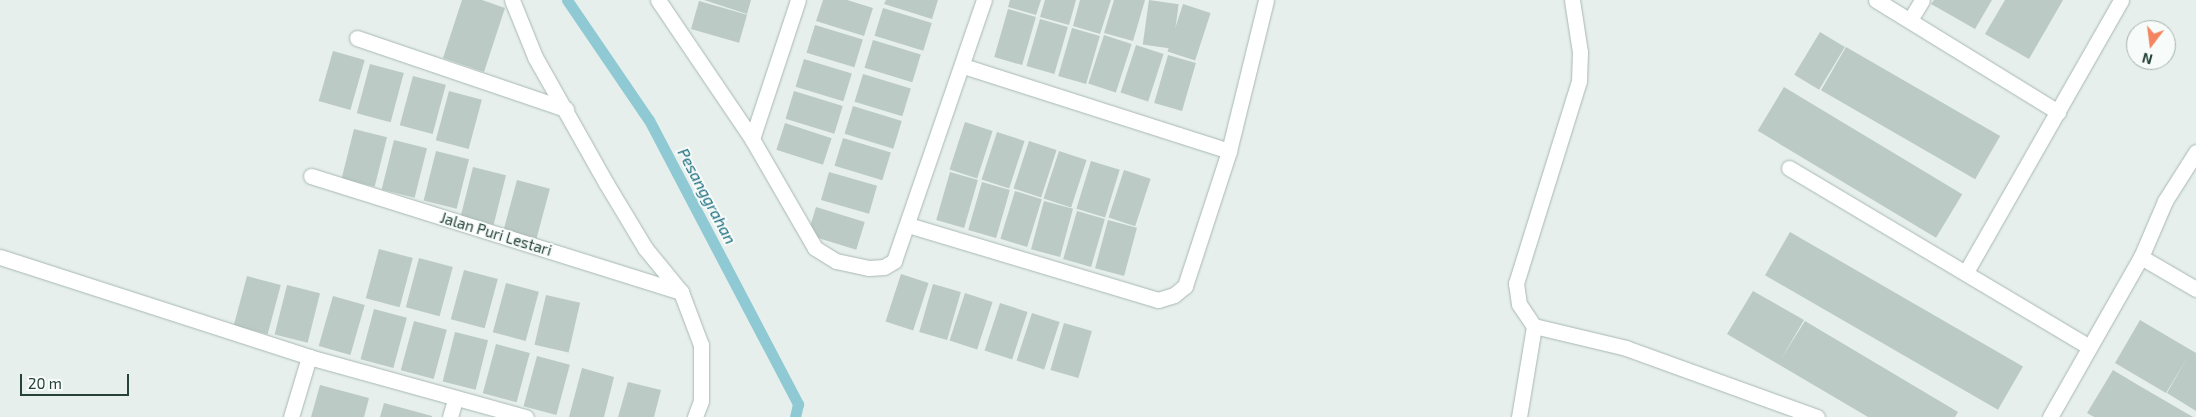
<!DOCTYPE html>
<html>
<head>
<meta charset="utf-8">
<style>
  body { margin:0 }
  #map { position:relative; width:2196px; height:417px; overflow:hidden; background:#e6efeb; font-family:"Exo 2",sans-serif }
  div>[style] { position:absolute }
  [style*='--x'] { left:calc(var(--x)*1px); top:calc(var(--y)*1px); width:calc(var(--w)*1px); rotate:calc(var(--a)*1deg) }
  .stream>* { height:11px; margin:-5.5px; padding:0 5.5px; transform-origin:5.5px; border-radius:5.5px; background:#8ec9d4 }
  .building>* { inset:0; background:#bbcac4; transform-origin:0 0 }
  .roads { filter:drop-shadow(0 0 1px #a8b8b2) drop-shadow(0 0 1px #a8b8b2) }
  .minor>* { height:15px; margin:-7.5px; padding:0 7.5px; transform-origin:7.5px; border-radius:7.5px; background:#fff }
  span { translate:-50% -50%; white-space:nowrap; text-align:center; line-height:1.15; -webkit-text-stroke:4px #f7fbf9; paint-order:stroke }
  .street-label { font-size:15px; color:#24423a }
  .water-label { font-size:16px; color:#1c6f80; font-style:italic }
  .north { position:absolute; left:2126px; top:20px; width:50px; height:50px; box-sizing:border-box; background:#f7fbf9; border:1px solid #a3b1ad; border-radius:50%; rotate:195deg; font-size:14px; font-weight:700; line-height:20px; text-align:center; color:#24423a }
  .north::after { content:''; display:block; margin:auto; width:18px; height:22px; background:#f4845f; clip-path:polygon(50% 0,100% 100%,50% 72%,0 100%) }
  .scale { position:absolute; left:20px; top:374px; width:109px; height:22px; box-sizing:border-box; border:2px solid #24423a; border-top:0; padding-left:6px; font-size:15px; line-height:18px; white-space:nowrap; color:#24423a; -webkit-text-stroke:4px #f7fbf9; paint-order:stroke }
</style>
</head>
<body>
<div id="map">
  <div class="stream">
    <i style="--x:567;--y:0;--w:145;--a:55.7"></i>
    <i style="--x:649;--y:120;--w:321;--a:62.3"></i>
    <i style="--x:798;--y:404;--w:13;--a:103"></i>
  </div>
  <div class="building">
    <i style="clip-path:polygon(462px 0,482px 0,505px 8px,484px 72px,443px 58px)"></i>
    <i style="clip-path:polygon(704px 0,751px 0,747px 14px)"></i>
    <i style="clip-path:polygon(823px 0,847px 0,873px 8px,864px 36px,816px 21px)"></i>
    <i style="clip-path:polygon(886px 0,938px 0,932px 19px,884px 4px)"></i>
    <i style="clip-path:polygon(1010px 0,1041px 0,1036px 15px,1008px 7px)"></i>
    <i style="clip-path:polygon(1045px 0,1076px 0,1069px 25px,1040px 17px)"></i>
    <i style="clip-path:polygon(1080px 0,1111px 0,1100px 34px,1073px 26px)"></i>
    <i style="clip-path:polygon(1114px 0,1145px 0,1133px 41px,1104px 33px)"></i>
    <i style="left:1149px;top:0;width:30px;height:45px;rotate:8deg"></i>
    <i style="clip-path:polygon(1934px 0,1992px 0,1975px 29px,1931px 4px)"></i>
    <i style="clip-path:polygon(2005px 0,2063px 0,2029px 59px,1985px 34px)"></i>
    <i style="left:699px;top:1px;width:50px;height:29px;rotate:16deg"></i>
    <i style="left:1183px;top:4px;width:29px;height:50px;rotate:18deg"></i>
    <i style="left:883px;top:8px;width:51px;height:29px;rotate:17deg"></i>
    <i style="left:1008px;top:9px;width:29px;height:50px;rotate:16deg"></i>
    <i style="left:1040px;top:19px;width:29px;height:49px;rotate:16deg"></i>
    <i style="left:815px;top:25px;width:50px;height:29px;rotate:17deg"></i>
    <i style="left:1072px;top:28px;width:29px;height:50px;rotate:16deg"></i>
    <i style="left:1820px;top:32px;width:29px;height:50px;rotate:31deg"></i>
    <i style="left:1104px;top:35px;width:29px;height:51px;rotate:18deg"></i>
    <i style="left:873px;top:40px;width:50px;height:29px;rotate:17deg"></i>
    <i style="left:1136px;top:45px;width:29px;height:50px;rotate:18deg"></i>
    <i style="left:1846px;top:47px;width:178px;height:50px;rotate:30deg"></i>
    <i style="left:333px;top:51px;width:33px;height:52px;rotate:16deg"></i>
    <i style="left:1168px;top:55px;width:29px;height:50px;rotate:16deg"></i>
    <i style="left:804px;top:59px;width:50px;height:29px;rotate:17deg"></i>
    <i style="left:370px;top:64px;width:35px;height:51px;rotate:15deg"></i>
    <i style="left:863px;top:74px;width:50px;height:29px;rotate:17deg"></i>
    <i style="left:413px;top:76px;width:34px;height:51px;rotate:15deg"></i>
    <i style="left:1784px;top:87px;width:208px;height:51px;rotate:31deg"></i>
    <i style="left:449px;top:91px;width:34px;height:51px;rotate:15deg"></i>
    <i style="left:794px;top:91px;width:51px;height:29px;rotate:17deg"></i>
    <i style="left:853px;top:106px;width:51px;height:29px;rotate:17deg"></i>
    <i style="left:965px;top:122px;width:29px;height:50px;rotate:18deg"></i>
    <i style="left:785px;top:123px;width:49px;height:28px;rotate:18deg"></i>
    <i style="left:354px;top:129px;width:34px;height:51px;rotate:14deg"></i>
    <i style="left:997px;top:132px;width:29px;height:50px;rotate:18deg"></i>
    <i style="left:843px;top:138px;width:50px;height:29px;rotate:17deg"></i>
    <i style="left:394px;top:140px;width:34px;height:51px;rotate:14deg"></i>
    <i style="left:1029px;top:141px;width:29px;height:50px;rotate:18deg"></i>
    <i style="left:436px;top:151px;width:34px;height:51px;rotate:14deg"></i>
    <i style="left:1059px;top:151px;width:29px;height:50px;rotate:18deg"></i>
    <i style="left:1091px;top:161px;width:30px;height:50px;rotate:17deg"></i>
    <i style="left:473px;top:167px;width:34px;height:51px;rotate:14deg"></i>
    <i style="left:1124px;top:170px;width:28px;height:50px;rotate:18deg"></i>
    <i style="left:829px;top:172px;width:50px;height:29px;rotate:16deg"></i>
    <i style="left:950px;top:172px;width:29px;height:50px;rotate:16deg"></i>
    <i style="left:517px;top:180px;width:34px;height:52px;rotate:15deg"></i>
    <i style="left:982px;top:182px;width:29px;height:50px;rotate:16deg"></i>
    <i style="left:1015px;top:191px;width:28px;height:50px;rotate:17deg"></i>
    <i style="left:1044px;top:201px;width:30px;height:50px;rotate:15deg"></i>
    <i style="left:816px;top:207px;width:51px;height:29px;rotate:17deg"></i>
    <i style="left:1077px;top:211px;width:29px;height:50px;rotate:16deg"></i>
    <i style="left:1108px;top:220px;width:30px;height:50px;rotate:15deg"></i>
    <i style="left:1790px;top:232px;width:269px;height:50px;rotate:30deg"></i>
    <i style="left:379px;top:249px;width:35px;height:51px;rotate:15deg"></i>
    <i style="left:419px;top:258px;width:35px;height:51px;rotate:15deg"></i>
    <i style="left:464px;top:270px;width:35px;height:51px;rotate:15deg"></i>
    <i style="left:901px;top:274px;width:29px;height:50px;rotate:18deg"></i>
    <i style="left:247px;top:276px;width:35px;height:51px;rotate:15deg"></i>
    <i style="left:506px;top:283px;width:34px;height:51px;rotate:15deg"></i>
    <i style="left:933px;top:284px;width:29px;height:50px;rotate:16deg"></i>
    <i style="left:287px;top:285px;width:34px;height:51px;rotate:14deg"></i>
    <i style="clip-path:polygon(1753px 291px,1804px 320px,1781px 359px,1805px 321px,1958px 412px,1955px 417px,1868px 417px,1727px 334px)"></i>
    <i style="left:965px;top:293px;width:29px;height:50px;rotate:18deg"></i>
    <i style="left:546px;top:295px;width:35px;height:51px;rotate:13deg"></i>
    <i style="left:333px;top:296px;width:33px;height:52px;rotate:16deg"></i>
    <i style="left:1000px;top:303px;width:29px;height:50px;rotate:18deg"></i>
    <i style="left:374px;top:309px;width:34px;height:52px;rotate:15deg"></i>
    <i style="left:1032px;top:313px;width:29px;height:50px;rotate:18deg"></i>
    <i style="clip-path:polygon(2140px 320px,2196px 353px,2196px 411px,2167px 393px,2187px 358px,2166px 393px,2115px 363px)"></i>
    <i style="left:414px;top:321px;width:34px;height:51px;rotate:15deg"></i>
    <i style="left:1064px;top:323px;width:29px;height:49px;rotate:16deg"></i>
    <i style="left:455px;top:332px;width:34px;height:51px;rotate:14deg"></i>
    <i style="left:496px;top:344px;width:35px;height:51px;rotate:15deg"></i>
    <i style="left:537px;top:356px;width:34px;height:52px;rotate:15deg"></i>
    <i style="clip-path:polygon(582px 368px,614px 377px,604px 417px,569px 417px)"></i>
    <i style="clip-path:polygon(2113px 370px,2138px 385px,2193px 417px,2094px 417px,2087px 413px)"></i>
    <i style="clip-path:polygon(628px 382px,661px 390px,654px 417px,618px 417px)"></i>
    <i style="clip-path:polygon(320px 385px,369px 398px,364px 417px,311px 417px)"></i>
    <i style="clip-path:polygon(384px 403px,432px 416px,432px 417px,380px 417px)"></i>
  </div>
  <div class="roads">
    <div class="minor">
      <i style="--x:512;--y:0;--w:61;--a:68"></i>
      <i style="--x:535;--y:57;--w:145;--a:60.6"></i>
      <i style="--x:606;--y:183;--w:76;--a:59"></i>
      <i style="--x:645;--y:248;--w:57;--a:50.7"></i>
      <i style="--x:681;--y:292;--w:57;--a:69.3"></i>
      <i style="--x:701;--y:345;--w:56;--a:90"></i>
      <i style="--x:701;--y:401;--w:17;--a:111"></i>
      <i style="--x:658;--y:0;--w:168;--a:55.9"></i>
      <i style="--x:752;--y:139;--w:126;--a:60"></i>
      <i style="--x:815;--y:248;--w:25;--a:32"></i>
      <i style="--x:836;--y:261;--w:34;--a:12"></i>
      <i style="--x:869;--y:268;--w:15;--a:-4"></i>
      <i style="--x:884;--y:267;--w:12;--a:-31"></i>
      <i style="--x:894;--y:261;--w:276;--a:-71"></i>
      <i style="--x:1572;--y:0;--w:53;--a:81.3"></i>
      <i style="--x:1580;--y:52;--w:29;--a:92"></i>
      <i style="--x:1579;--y:81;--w:212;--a:107.3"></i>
      <i style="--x:1516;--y:283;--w:21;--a:82"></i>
      <i style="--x:1519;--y:304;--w:27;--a:56"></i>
      <i style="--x:1534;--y:326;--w:95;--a:13.4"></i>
      <i style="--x:1626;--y:348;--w:203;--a:19.9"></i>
      <i style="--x:1876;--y:0;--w:214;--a:31.6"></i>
      <i style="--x:1910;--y:20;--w:23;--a:-59"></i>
      <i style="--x:357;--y:38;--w:221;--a:18.8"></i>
      <i style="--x:963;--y:66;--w:279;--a:17.7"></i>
      <i style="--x:752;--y:139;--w:146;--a:-71.7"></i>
      <i style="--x:1789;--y:168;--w:348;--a:30.8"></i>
      <i style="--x:311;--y:176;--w:388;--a:17.4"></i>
      <i style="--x:908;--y:225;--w:261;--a:16.7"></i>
      <i style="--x:1158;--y:300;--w:17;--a:-17"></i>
      <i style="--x:1174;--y:295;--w:14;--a:-39"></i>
      <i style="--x:1185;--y:286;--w:142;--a:-71.9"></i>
      <i style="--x:1229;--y:151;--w:155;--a:-76.2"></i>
      <i style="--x:0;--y:257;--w:325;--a:17.9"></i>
      <i style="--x:309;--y:357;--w:225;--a:15.5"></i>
      <i style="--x:2141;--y:257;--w:64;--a:30.2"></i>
      <i style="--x:1966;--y:272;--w:313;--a:-60.3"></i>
      <i style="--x:291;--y:417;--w:63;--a:-73.3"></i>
      <i style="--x:450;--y:417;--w:18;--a:-74"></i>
      <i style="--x:1519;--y:417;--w:92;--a:-80.6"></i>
      <i style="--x:2050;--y:417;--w:184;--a:-60.4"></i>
      <i style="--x:2141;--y:257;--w:61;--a:-66.8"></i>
      <i style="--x:2165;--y:201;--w:58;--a:-57.7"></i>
    </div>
  </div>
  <div class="street-label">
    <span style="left:496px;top:234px;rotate:17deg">Jalan Puri Lestari</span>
  </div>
  <div class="water-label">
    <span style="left:707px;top:196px;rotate:62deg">Pesanggrahan</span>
  </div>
  <div class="north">N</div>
  <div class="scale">20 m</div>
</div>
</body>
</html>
